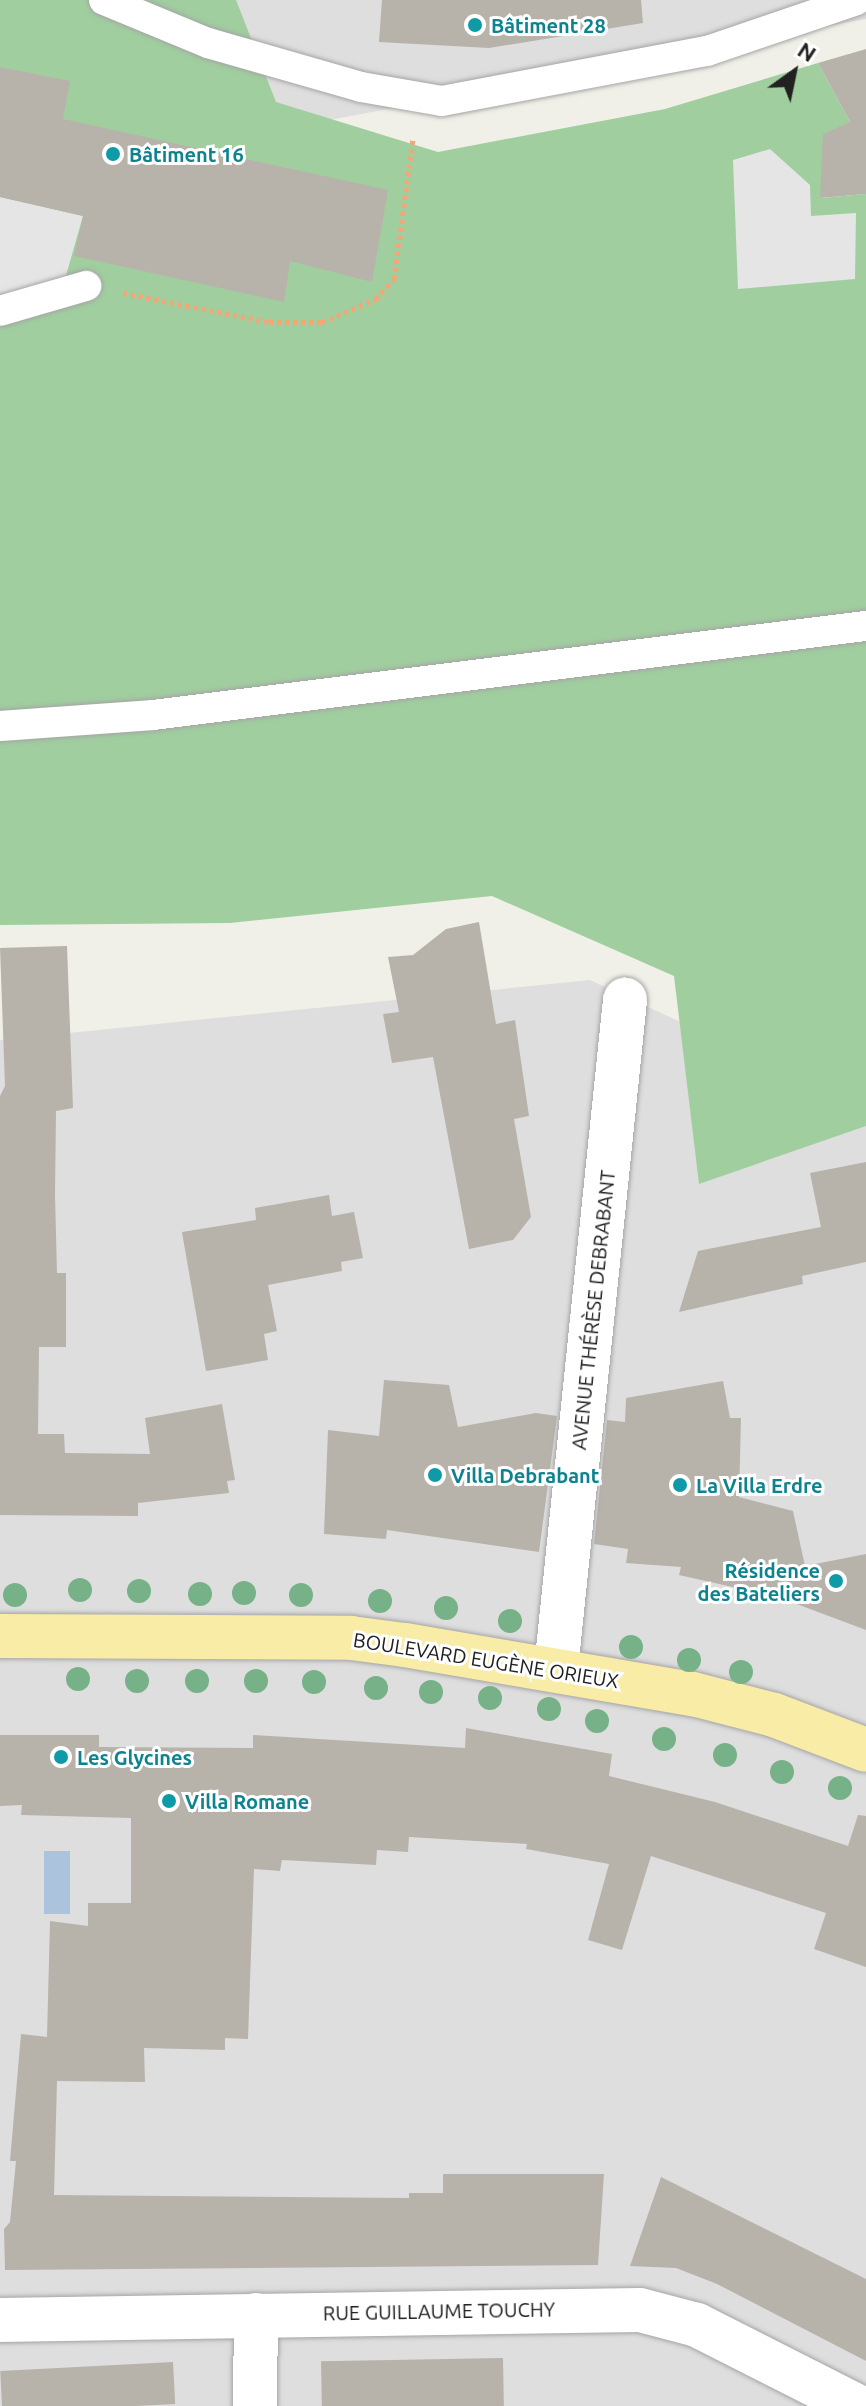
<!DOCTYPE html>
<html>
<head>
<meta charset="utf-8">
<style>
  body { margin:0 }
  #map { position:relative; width:866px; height:2406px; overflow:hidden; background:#f1f0e8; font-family:Ubuntu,sans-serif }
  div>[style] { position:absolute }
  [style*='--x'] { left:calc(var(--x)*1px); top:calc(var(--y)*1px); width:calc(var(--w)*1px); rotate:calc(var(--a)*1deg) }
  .residential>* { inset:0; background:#dfdede }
  .forest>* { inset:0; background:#a0ce9f }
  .parking>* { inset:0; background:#e5e5e5 }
  .water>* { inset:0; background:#abc3dc; transform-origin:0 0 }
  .building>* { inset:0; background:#b7b3ab; transform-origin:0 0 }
  .path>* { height:5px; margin-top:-2.5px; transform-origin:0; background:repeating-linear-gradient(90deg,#f4a676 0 4px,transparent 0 8px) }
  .roads { filter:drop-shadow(0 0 2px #a5a5a5) drop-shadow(0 0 2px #a5a5a5) }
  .lane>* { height:30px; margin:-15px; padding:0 15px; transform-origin:15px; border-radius:15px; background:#fff }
  .street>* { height:44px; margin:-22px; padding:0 22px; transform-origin:22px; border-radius:22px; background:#fff }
  .primary>* { height:44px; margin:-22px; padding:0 22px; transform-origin:22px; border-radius:22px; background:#f8eca6 }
  .trees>* { width:24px; height:24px; margin:-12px; border-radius:50%; background:#76b187 }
  .dots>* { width:22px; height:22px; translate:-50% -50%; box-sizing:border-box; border:4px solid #fff; border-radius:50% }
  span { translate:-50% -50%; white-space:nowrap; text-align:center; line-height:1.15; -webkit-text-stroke:6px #fff; paint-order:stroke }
  .culture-label { font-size:20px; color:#0d838f; font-weight:700 }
  .left { translate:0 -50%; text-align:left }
  .right { translate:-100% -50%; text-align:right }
  .street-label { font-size:20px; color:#212121 }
  .north { position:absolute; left:754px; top:32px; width:80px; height:80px; -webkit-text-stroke:6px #fff; paint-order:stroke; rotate:33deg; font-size:22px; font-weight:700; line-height:32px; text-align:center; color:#212121 }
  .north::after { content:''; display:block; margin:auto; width:28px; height:36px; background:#212121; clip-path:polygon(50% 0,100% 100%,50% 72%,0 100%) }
</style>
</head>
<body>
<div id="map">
  <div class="residential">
    <i style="clip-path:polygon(0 0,866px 0,866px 19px,0 182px)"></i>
    <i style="clip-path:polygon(590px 980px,866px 1108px,866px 2406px,0 2406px,0 1040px)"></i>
  </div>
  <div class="forest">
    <i style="clip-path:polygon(0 0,236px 0,276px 102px,438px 152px,665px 109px,818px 63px,850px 122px,821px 198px,866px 194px,866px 1126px,699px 1184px,674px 976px,492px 896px,230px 923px,0 925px)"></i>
  </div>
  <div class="parking">
    <i style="clip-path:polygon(770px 149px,810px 185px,811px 216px,856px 213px,855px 279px,738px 289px,733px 160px)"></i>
    <i style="clip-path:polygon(0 197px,83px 216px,61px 293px,0 311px)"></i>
  </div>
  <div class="water">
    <i style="left:44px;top:1851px;width:26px;height:63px"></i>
  </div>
  <div class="building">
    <i style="clip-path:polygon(382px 0,641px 0,643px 23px,489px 48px,379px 42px)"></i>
    <i style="clip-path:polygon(866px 49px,866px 194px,820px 198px,823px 134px,850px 122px,818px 63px)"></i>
    <i style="clip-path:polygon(0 67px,70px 81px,63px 119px,388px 190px,372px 282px,290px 261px,284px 302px,74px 256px,83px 216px,0 197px)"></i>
    <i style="clip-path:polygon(479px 922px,496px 1024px,515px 1020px,529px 1116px,514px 1119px,531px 1217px,513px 1240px,469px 1249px,433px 1057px,392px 1063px,383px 1014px,399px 1012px,388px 957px,413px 955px,446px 929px)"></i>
    <i style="clip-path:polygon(67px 946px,73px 1108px,56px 1111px,55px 1195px,57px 1273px,66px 1273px,66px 1347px,39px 1347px,38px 1434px,64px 1434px,65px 1453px,150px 1454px,145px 1418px,222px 1404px,235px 1480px,227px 1481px,229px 1493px,138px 1503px,138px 1516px,0 1515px,0 1096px,5px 1086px,0 948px)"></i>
    <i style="clip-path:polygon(866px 1162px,866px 1262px,802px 1276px,803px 1284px,679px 1312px,698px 1251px,821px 1227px,810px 1173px)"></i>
    <i style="clip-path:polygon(329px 1195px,332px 1216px,354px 1212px,363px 1258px,341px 1262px,342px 1271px,268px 1285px,277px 1331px,264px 1334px,268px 1360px,206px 1371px,182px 1232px,256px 1220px,255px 1208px)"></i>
    <i style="clip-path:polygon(384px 1380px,449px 1385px,458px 1427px,536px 1413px,557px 1416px,539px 1552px,387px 1530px,386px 1539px,324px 1534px,328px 1430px,379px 1436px)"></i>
    <i style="clip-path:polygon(723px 1381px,730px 1418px,741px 1418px,739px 1497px,793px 1511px,805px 1566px,866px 1554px,866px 1630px,778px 1597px,679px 1575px,681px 1567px,626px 1563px,628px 1549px,594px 1544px,607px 1420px,625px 1422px,626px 1398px)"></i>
    <i style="clip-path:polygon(466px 1728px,612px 1754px,609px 1776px,715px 1802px,848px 1846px,858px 1815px,866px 1816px,866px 1967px,814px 1949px,826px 1913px,651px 1856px,622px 1950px,588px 1940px,609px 1864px,526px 1849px,527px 1844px,409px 1837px,408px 1852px,377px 1850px,376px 1865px,282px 1860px,280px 1871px,254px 1869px,248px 2039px,225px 2038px,225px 2050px,144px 2048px,145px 2082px,57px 2081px,54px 2195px,409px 2198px,409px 2193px,443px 2193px,443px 2174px,604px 2174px,598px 2265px,5px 2270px,4px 2229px,10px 2222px,16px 2161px,10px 2161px,21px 2034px,47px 2037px,50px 1921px,88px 1926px,88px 1903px,131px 1903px,131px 1818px,21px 1815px,22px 1805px,0 1806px,0 1735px,99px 1735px,99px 1747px,253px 1748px,253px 1735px,465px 1748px)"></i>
    <i style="clip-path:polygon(661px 2177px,866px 2279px,866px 2361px,717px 2284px,676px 2268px,630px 2266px)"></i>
    <i style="left:503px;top:2358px;width:48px;height:182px;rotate:89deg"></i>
    <i style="left:173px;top:2362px;width:42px;height:173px;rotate:87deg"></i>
  </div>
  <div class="path">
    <i style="--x:123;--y:293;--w:149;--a:11.2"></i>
    <i style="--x:269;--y:322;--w:53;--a:0"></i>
    <i style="--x:322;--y:322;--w:59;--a:-23.1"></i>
    <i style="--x:376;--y:299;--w:27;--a:-48"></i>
    <i style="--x:394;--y:279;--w:142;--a:-82.3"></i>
  </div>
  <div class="roads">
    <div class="lane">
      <i style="--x:104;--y:0;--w:113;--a:22.5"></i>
      <i style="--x:208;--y:43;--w:159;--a:16"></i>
      <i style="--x:361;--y:87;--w:82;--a:9.8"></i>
      <i style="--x:442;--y:101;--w:270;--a:-10.7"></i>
      <i style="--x:707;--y:51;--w:158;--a:-18.8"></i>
      <i style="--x:0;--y:311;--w:90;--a:-16.2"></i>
      <i style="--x:0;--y:726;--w:153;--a:-4.1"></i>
      <i style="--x:153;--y:715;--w:719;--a:-7.12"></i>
    </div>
    <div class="street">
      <i style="--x:556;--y:1669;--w:673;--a:-84.11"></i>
      <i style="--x:0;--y:2320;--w:640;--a:-0.9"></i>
      <i style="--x:640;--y:2310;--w:59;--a:14.7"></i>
      <i style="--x:697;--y:2325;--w:179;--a:26.9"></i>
      <i style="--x:255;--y:2406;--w:91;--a:-89.4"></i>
    </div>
    <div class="primary">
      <i style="--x:0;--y:1636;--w:351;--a:0.3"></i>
      <i style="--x:351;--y:1638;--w:54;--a:7.4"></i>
      <i style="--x:405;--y:1645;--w:292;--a:9.7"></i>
      <i style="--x:693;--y:1694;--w:84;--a:14.5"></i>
      <i style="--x:774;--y:1715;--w:98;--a:20.8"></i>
    </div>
  </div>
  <div class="trees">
    <i style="left:80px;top:1590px"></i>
    <i style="left:139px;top:1591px"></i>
    <i style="left:244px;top:1593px"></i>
    <i style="left:200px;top:1594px"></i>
    <i style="left:15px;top:1595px"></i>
    <i style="left:301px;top:1595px"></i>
    <i style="left:380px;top:1601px"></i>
    <i style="left:446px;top:1608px"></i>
    <i style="left:510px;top:1621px"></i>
    <i style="left:631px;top:1647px"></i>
    <i style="left:689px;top:1660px"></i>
    <i style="left:741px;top:1672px"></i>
    <i style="left:78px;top:1679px"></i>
    <i style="left:137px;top:1681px"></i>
    <i style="left:197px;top:1681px"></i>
    <i style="left:256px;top:1681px"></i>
    <i style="left:314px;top:1682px"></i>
    <i style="left:376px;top:1688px"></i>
    <i style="left:431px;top:1692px"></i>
    <i style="left:490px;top:1698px"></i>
    <i style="left:549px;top:1709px"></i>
    <i style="left:597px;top:1721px"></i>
    <i style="left:664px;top:1739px"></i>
    <i style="left:725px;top:1755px"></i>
    <i style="left:782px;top:1772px"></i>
    <i style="left:840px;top:1788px"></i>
  </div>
  <div class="dots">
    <i style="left:475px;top:25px;background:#0f9aa8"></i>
    <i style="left:113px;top:154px;background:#0f9aa8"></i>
    <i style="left:435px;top:1475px;background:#0f9aa8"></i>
    <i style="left:680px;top:1485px;background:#0f9aa8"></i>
    <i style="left:836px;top:1581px;background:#0f9aa8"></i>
    <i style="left:61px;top:1757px;background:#0f9aa8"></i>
    <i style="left:169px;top:1801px;background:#0f9aa8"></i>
  </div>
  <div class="culture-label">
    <span class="left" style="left:491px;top:25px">Bâtiment 28</span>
    <span class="left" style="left:129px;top:154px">Bâtiment 16</span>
    <span class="left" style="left:451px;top:1475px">Villa Debrabant</span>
    <span class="left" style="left:696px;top:1485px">La Villa Erdre</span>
    <span class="right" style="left:820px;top:1582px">Résidence<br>des Bateliers</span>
    <span class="left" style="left:77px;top:1757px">Les Glycines</span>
    <span class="left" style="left:185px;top:1801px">Villa Romane</span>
  </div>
  <div class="street-label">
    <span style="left:593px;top:1310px;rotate:-84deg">AVENUE THÉRÈSE DEBRABANT</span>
    <span style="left:486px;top:1660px;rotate:9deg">BOULEVARD EUGÈNE ORIEUX</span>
    <span style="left:439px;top:2311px;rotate:-1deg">RUE GUILLAUME TOUCHY</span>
  </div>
  <div class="north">N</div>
</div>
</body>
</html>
